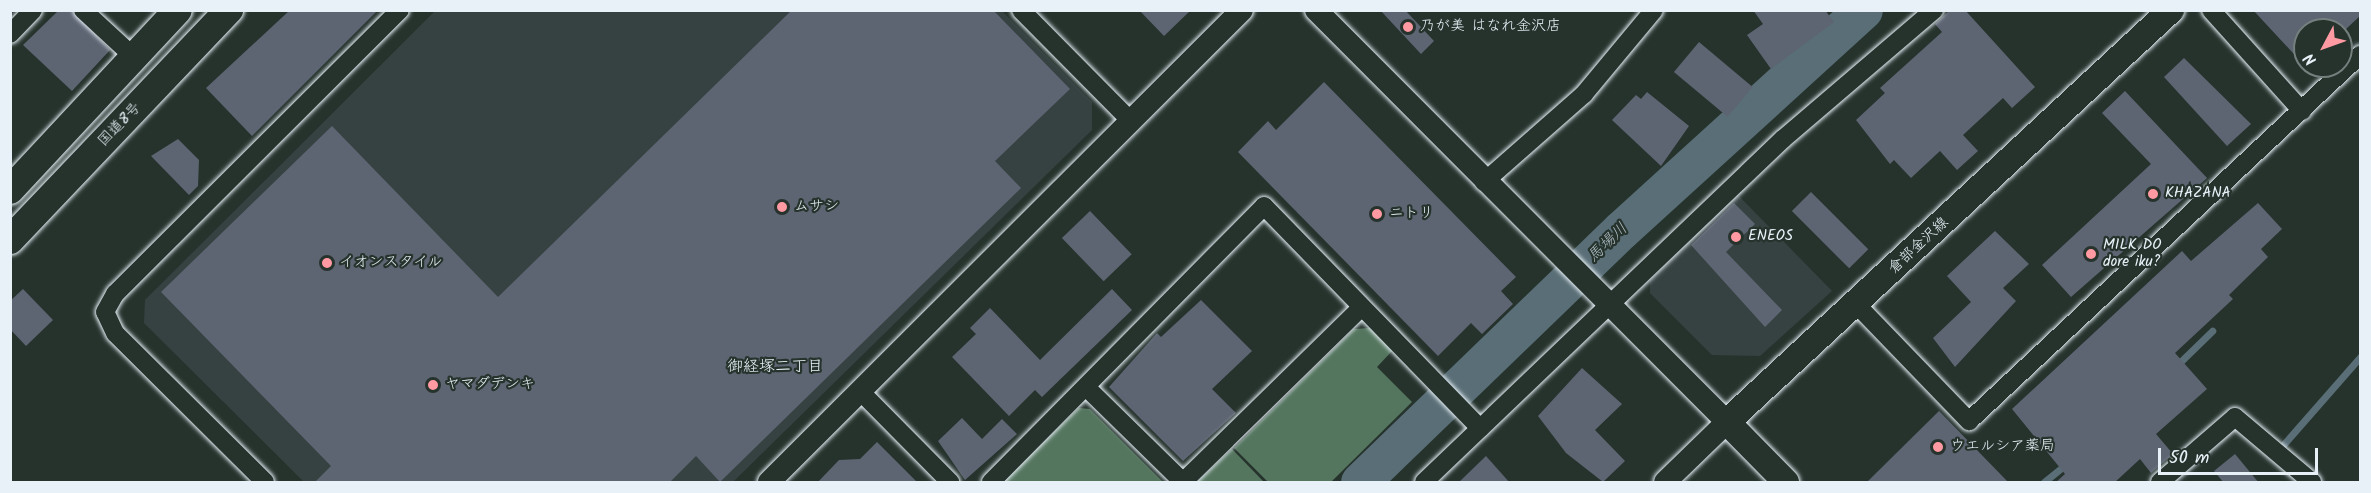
<!DOCTYPE html>
<html>
<head>
<meta charset="utf-8">
<style>
  body { margin:0 }
  #map { position:relative; width:2371px; height:493px; overflow:hidden; background:#26332d; font-family:Kalam,"Klee One",sans-serif }
  div>[style] { position:absolute }
  [style*='--x'] { left:calc(var(--x)*1px); top:calc(var(--y)*1px); width:calc(var(--w)*1px); rotate:calc(var(--a)*1deg) }
  .built>* { inset:0; background:#364242 }
  .green>* { inset:0; background:#54755e }
  .stream>* { height:7px; margin:-3.5px; padding:0 3.5px; transform-origin:3.5px; border-radius:3.5px; background:#596e76 }
  .river>* { height:39px; margin:-19.5px; padding:0 19.5px; transform-origin:19.5px; border-radius:19.5px; background:#596e76 }
  .building>* { inset:0; background:#5d6472; transform-origin:0 0 }
  .roads { filter:drop-shadow(0 0 2px #e8f1f8) drop-shadow(0 0 2px #e8f1f8) }
  .minor>* { height:18px; margin:-9px; padding:0 9px; transform-origin:9px; border-radius:9px; background:#26332d }
  .tertiary>* { height:22px; margin:-11px; padding:0 11px; transform-origin:11px; border-radius:11px; background:#26332d }
  .secondary>* { height:26px; margin:-13px; padding:0 13px; transform-origin:13px; border-radius:13px; background:#26332d }
  .trunk>* { height:28px; margin:-14px; padding:0 14px; transform-origin:14px; border-radius:14px; background:#26332d }
  .dots>* { width:16px; height:16px; translate:-50% -50%; box-sizing:border-box; border:3px solid #26332d; border-radius:50% }
  span { translate:-50% -50%; white-space:nowrap; text-align:center; line-height:1.15; -webkit-text-stroke:4.5px #26332d; paint-order:stroke }
  .poi-label { font-size:15px; color:#e8f1f8 }
  .left { translate:0 -50%; text-align:left }
  .street-label { font-size:15px; color:#e8f1f8 }
  .water-label { font-size:16px; color:#afbdc4; font-style:italic }
  .neighbourhood-label { font-size:16px; color:#e8f1f8 }
  .frame { position:absolute; inset:0; border:12px solid #e8f1f8; pointer-events:none }
  .north { position:absolute; left:2293px; top:18px; width:60px; height:60px; box-sizing:border-box; background:#26332d; border:2px solid #747f7e; border-radius:50%; rotate:229deg; font-size:16px; font-weight:700; line-height:24px; text-align:center; color:#e8f1f8 }
  .north::after { content:''; display:block; margin:auto; width:21px; height:27px; background:#ff9aa2; clip-path:polygon(50% 0,100% 100%,50% 72%,0 100%) }
  .scale { position:absolute; left:2158px; top:448px; width:160px; height:27px; box-sizing:border-box; border:3px solid #e8f1f8; border-top:0; padding-left:8px; font-size:18px; line-height:21px; white-space:nowrap; color:#e8f1f8; -webkit-text-stroke:4px #26332d; paint-order:stroke }
</style>
</head>
<body>
<div id="map">
  <div class="built">
    <i style="clip-path:polygon(435px 11px,1002px 11px,1092px 102px,1092px 130px,733px 482px,304px 482px,144px 323px,145px 300px)"></i>
    <i style="clip-path:polygon(1737px 194px,1832px 291px,1760px 356px,1712px 355px,1650px 293px,1650px 280px)"></i>
  </div>
  <div class="green">
    <i style="clip-path:polygon(1370px 328px,1393px 350px,1377px 367px,1412px 402px,1331px 482px,1268px 482px,1234px 448px,1354px 329px)"></i>
    <i style="clip-path:polygon(1079px 408px,1090px 409px,1163px 482px,1002px 482px)"></i>
    <i style="clip-path:polygon(1232px 449px,1264px 482px,1197px 482px)"></i>
  </div>
  <div class="stream">
    <i style="--x:2175;--y:367;--w:52;--a:-44.2"></i>
    <i style="--x:2283;--y:445;--w:117;--a:-48.8"></i>
    <i style="--x:2044;--y:482;--w:28;--a:-39"></i>
  </div>
  <div class="river">
    <i style="--x:1360;--y:482;--w:363;--a:-44"></i>
    <i style="--x:1621;--y:230;--w:327;--a:-42.3"></i>
  </div>
  <div class="building">
    <i style="clip-path:polygon(59px 10px,72px 10px,110px 50px,72px 91px,23px 45px)"></i>
    <i style="clip-path:polygon(290px 10px,378px 10px,252px 136px,206px 88px)"></i>
    <i style="clip-path:polygon(792px 10px,993px 10px,1070px 89px,995px 161px,1021px 188px,720px 482px,696px 456px,669px 483px,314px 483px,331px 466px,161px 292px,332px 126px,498px 297px)"></i>
    <i style="clip-path:polygon(1139px 10px,1191px 10px,1164px 36px)"></i>
    <i style="clip-path:polygon(1380px 10px,1405px 10px,1434px 41px,1421px 54px)"></i>
    <i style="clip-path:polygon(1753px 10px,1825px 10px,1834px 22px,1771px 69px,1747px 35px,1763px 24px)"></i>
    <i style="clip-path:polygon(1950px 10px,1965px 10px,2035px 87px,2012px 108px,2003px 98px,1963px 135px,1978px 151px,1957px 170px,1940px 151px,1911px 178px,1894px 160px,1890px 164px,1856px 120px,1885px 93px,1880px 88px,1942px 32px,1935px 24px)"></i>
    <i style="clip-path:polygon(2253px 10px,2361px 10px,2361px 15px,2345px 30px,2305px 30px,2305px 66px)"></i>
    <i style="left:1699px;top:42px;width:70px;height:39px;rotate:40deg"></i>
    <i style="clip-path:polygon(2184px 58px,2251px 124px,2227px 146px,2164px 77px)"></i>
    <i style="clip-path:polygon(1324px 82px,1516px 277px,1501px 291px,1513px 304px,1482px 334px,1471px 323px,1438px 356px,1238px 152px,1268px 121px,1276px 130px)"></i>
    <i style="clip-path:polygon(2125px 91px,2207px 178px,2071px 297px,2042px 265px,2151px 164px,2102px 113px)"></i>
    <i style="clip-path:polygon(1647px 92px,1689px 126px,1661px 166px,1612px 120px,1636px 95px,1641px 99px)"></i>
    <i style="clip-path:polygon(178px 139px,199px 160px,198px 186px,189px 195px,151px 156px)"></i>
    <i style="left:1811px;top:192px;width:81px;height:27px;rotate:45deg"></i>
    <i style="clip-path:polygon(1734px 203px,1755px 224px,1726px 252px,1782px 310px,1765px 327px,1691px 245px)"></i>
    <i style="clip-path:polygon(2258px 203px,2282px 229px,2261px 249px,2268px 257px,2229px 295px,2233px 299px,2175px 353px,2207px 389px,2156px 434px,2173px 454px,2151px 473px,2140px 459px,2114px 483px,2055px 483px,2065px 474px,2012px 409px,2182px 251px,2191px 261px)"></i>
    <i style="left:1090px;top:211px;width:60px;height:39px;rotate:46deg"></i>
    <i style="clip-path:polygon(1995px 231px,2029px 264px,2003px 288px,2016px 301px,1955px 367px,1933px 338px,1971px 302px,1947px 276px)"></i>
    <i style="clip-path:polygon(23px 289px,53px 320px,26px 346px,10px 329px,10px 301px)"></i>
    <i style="clip-path:polygon(1112px 289px,1132px 310px,1042px 397px,1035px 390px,1009px 416px,952px 357px,976px 334px,970px 328px,990px 308px,1040px 360px)"></i>
    <i style="clip-path:polygon(1201px 300px,1252px 351px,1212px 389px,1236px 413px,1183px 461px,1109px 387px,1157px 333px,1161px 337px)"></i>
    <i style="clip-path:polygon(1582px 368px,1622px 404px,1595px 430px,1625px 461px,1603px 482px,1566px 453px,1538px 416px)"></i>
    <i style="clip-path:polygon(1939px 411px,2009px 483px,1866px 483px)"></i>
    <i style="clip-path:polygon(962px 418px,982px 439px,1002px 419px,1017px 434px,965px 480px,938px 441px)"></i>
    <i style="clip-path:polygon(877px 442px,918px 483px,817px 483px,839px 460px,860px 459px)"></i>
    <i style="clip-path:polygon(2235px 454px,2259px 483px,2224px 483px,2214px 471px)"></i>
    <i style="clip-path:polygon(1486px 456px,1510px 483px,1458px 483px)"></i>
  </div>
  <div class="roads">
    <div class="minor">
      <i style="--x:83;--y:10;--w:69;--a:42.7"></i>
      <i style="--x:1021;--y:10;--w:156;--a:45.3"></i>
      <i style="--x:2211;--y:10;--w:136;--a:48"></i>
      <i style="--x:10;--y:34;--w:33;--a:-46"></i>
      <i style="--x:1484;--y:182;--w:133;--a:-41.3"></i>
      <i style="--x:1584;--y:94;--w:109;--a:-50.2"></i>
      <i style="--x:1856;--y:304;--w:163;--a:46"></i>
      <i style="--x:1969;--y:421;--w:536;--a:-43.11"></i>
      <i style="--x:1087;--y:388;--w:134;--a:44.4"></i>
      <i style="--x:1183;--y:482;--w:250;--a:-44.4"></i>
      <i style="--x:861;--y:392;--w:127;--a:45.3"></i>
      <i style="--x:265;--y:482;--w:211;--a:-135.2"></i>
      <i style="--x:115;--y:333;--w:23;--a:-115"></i>
      <i style="--x:105;--y:312;--w:21;--a:-61"></i>
      <i style="--x:115;--y:294;--w:402;--a:-44.9"></i>
      <i style="--x:991;--y:482;--w:388;--a:-45.3"></i>
      <i style="--x:1264;--y:206;--w:310;--a:45.8"></i>
      <i style="--x:1424;--y:482;--w:497;--a:-43.7"></i>
      <i style="--x:1783;--y:139;--w:199;--a:-40.5"></i>
      <i style="--x:2160;--y:482;--w:99;--a:-40.9"></i>
      <i style="--x:2235;--y:417;--w:101;--a:40.2"></i>
    </div>
    <div class="tertiary">
      <i style="--x:1316;--y:10;--w:582;--a:45.07"></i>
      <i style="--x:1727;--y:422;--w:86;--a:135.9"></i>
      <i style="--x:769;--y:482;--w:668;--a:-44.94"></i>
    </div>
    <div class="secondary">
      <i style="--x:1786;--y:482;--w:84;--a:-134.5"></i>
      <i style="--x:1727;--y:422;--w:606;--a:-42.86"></i>
    </div>
    <div class="trunk">
      <i style="--x:10;--y:190;--w:246;--a:-47"></i>
      <i style="--x:10;--y:240;--w:318;--a:-46.4"></i>
    </div>
  </div>
  <div class="dots">
    <i style="left:1408px;top:27px;background:#ff9aa2"></i>
    <i style="left:2153px;top:194px;background:#ff9aa2"></i>
    <i style="left:782px;top:207px;background:#ff9aa2"></i>
    <i style="left:1377px;top:214px;background:#ff9aa2"></i>
    <i style="left:1736px;top:237px;background:#ff9aa2"></i>
    <i style="left:2091px;top:254px;background:#ff9aa2"></i>
    <i style="left:327px;top:263px;background:#ff9aa2"></i>
    <i style="left:433px;top:385px;background:#ff9aa2"></i>
    <i style="left:1938px;top:447px;background:#ff9aa2"></i>
  </div>
  <div class="poi-label">
    <span class="left" style="left:1420px;top:27px">乃が美 はなれ金沢店</span>
    <span class="left" style="left:2165px;top:194px">KHAZANA</span>
    <span class="left" style="left:794px;top:207px">ムサシ</span>
    <span class="left" style="left:1389px;top:214px">ニトリ</span>
    <span class="left" style="left:1748px;top:237px">ENEOS</span>
    <span class="left" style="left:2103px;top:254px">MILK DO<br>dore iku?</span>
    <span class="left" style="left:339px;top:263px">イオンスタイル</span>
    <span class="left" style="left:445px;top:385px">ヤマダデンキ</span>
    <span class="left" style="left:1950px;top:447px">ウエルシア薬局</span>
  </div>
  <div class="street-label">
    <span style="left:120px;top:125px;rotate:-46deg">国道8号</span>
    <span style="left:1919px;top:246px;rotate:-43deg">倉部金沢線</span>
  </div>
  <div class="water-label">
    <span style="left:1608px;top:243px;rotate:-44deg">馬場川</span>
  </div>
  <div class="neighbourhood-label">
    <span style="left:775px;top:367px">御経塚二丁目</span>
  </div>
  <div class="frame"></div>
  <div class="north">N</div>
  <div class="scale">50 m</div>
</div>
</body>
</html>
